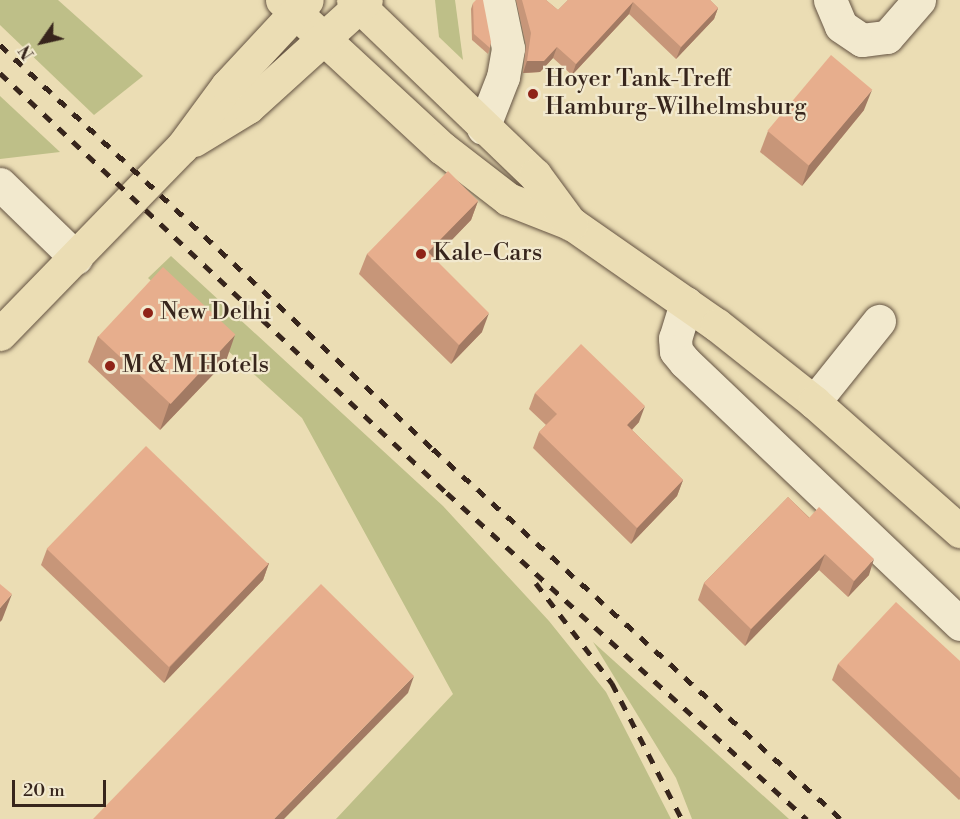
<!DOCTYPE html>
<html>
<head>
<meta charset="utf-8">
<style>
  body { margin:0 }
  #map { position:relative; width:960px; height:819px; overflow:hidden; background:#ebddb4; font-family:"Libre Bodoni",serif }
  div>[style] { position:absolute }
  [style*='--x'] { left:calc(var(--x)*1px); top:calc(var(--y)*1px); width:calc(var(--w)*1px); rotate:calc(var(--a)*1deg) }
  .green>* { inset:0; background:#bebf88 }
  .roads { filter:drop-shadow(0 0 2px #645342) drop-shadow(0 0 2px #645342) }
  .minor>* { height:33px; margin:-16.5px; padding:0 16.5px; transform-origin:16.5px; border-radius:16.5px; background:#f2e9ce }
  .major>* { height:33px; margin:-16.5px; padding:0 16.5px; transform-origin:16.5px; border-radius:16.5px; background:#ebddb4 }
  .rail>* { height:4.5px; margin-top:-2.25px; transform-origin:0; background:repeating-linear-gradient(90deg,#37251c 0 10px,transparent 0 20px) }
  .wall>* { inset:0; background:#c79679 }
  .shaded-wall>* { inset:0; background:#a27a63 }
  .building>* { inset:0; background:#e7ae8d; transform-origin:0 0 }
  .dots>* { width:16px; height:16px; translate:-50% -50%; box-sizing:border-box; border:3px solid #f2e9ce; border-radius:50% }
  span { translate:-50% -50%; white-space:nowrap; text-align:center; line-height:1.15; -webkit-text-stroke:4.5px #f2e9ce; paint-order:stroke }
  .poi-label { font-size:24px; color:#37251c }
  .left { translate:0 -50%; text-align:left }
  .north { position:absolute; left:12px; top:12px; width:60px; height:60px; -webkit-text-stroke:4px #f2e9ce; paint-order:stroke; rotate:236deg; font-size:16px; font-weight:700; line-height:24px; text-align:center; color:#37251c }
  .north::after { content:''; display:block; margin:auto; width:21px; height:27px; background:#37251c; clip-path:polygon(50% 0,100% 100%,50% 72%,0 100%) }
  .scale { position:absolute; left:12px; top:780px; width:94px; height:27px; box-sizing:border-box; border:3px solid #37251c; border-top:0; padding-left:8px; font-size:18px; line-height:21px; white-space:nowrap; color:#37251c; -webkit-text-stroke:4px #f2e9ce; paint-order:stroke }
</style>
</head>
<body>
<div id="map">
  <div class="green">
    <i style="clip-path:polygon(0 0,58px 0,143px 76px,94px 115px,0 25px)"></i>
    <i style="clip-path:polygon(435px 0,455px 0,463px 60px,439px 37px)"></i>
    <i style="clip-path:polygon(0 96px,60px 152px,0 159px)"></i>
    <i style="clip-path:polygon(171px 256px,443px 506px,549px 621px,606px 692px,671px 819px,336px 819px,453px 694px,302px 418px,148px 278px)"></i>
    <i style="clip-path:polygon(593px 642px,789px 819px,692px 819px,676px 778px)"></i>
  </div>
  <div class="roads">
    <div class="minor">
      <i style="--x:830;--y:0;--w:28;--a:67"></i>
      <i style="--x:841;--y:26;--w:25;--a:34"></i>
      <i style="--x:862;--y:40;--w:25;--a:-7"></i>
      <i style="--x:887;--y:37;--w:49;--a:-49.1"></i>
      <i style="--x:483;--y:128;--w:55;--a:-68.6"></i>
      <i style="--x:503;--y:77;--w:29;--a:-80"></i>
      <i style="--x:508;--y:48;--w:49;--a:-101.8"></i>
      <i style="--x:0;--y:184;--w:106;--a:44.2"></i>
      <i style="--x:686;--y:303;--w:37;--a:107"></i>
      <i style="--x:675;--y:338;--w:13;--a:86"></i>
      <i style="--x:676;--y:351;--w:14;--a:51"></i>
      <i style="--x:685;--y:362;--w:380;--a:43.6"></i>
      <i style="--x:814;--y:402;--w:104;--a:-51.3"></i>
    </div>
    <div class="major">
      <i style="--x:282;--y:0;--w:218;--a:42.8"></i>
      <i style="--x:442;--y:148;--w:83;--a:37.7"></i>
      <i style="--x:508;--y:199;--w:69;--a:21.3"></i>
      <i style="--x:572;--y:224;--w:177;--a:34.9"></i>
      <i style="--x:717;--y:325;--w:124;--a:38.4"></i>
      <i style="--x:814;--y:402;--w:195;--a:41.5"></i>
      <i style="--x:353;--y:0;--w:252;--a:43.9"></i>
      <i style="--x:535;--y:175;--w:61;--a:53.7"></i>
      <i style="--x:194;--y:140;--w:63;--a:-31.4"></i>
      <i style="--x:248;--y:107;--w:159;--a:-42.2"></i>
      <i style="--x:0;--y:334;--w:261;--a:-45.8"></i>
      <i style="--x:182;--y:147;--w:76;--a:-53.6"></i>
      <i style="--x:227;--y:86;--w:117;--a:-47.1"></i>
    </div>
  </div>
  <div class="rail">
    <i style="--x:0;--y:45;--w:592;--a:43.02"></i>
    <i style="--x:433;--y:449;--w:551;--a:42.2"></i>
    <i style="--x:0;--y:73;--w:613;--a:43.22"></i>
    <i style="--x:447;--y:493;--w:486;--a:42.2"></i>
    <i style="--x:536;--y:583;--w:126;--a:52.8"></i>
    <i style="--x:612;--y:683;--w:153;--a:62.8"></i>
  </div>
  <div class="wall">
    <i style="clip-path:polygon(516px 0,546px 0,558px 10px,568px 0,710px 0,718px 8px,714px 19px,676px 59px,629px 14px,572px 75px,553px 58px,540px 72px,523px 73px,526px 45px)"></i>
    <i style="clip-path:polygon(473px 3px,490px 48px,488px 54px,472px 40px,471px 9px)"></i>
    <i style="clip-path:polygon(864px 110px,802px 186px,760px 152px,768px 131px)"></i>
    <i style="clip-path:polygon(478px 201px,471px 220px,434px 258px,482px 332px,451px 364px,359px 274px,367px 254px)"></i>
    <i style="clip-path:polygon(98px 336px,226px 361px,160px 430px,88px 362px)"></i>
    <i style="clip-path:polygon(535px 393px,639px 422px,632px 430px,683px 480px,677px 496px,631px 544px,533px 448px,539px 432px,546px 425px,529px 409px)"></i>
    <i style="clip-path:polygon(788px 497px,869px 575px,848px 597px,819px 570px,745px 646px,698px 600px,704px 583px)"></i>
    <i style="clip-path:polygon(47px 549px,269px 563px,263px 580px,164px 683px,41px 565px)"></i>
    <i style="clip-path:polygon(960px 661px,960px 799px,959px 800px,832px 680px,838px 664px)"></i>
  </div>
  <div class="shaded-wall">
    <i style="clip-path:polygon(633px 2px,629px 14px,572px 75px,576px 64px)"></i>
    <i style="clip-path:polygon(718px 8px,714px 19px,676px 59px,681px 47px)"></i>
    <i style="clip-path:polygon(557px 47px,553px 58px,540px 72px,523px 73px,527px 61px)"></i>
    <i style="clip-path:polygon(872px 90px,864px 110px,802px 186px,809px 165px)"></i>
    <i style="clip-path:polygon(478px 201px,471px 220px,421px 272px,428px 252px)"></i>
    <i style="clip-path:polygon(489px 313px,482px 332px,451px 364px,459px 345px)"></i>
    <i style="clip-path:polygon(235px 335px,226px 361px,160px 430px,169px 404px)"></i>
    <i style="clip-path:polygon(645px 406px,639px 422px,621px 441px,627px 425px)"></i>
    <i style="clip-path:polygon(683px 480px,677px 496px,631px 544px,637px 528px)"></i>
    <i style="clip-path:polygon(825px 554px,819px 570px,745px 646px,751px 629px)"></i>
    <i style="clip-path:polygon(874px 559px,869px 575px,848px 597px,854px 581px)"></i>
    <i style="clip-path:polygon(269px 563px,263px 580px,164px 683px,170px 667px)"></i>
    <i style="clip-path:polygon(12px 594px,2px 620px,0 622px,0 608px)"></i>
    <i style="clip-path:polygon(414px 676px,408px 693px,284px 819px,274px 819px)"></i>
  </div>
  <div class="building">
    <i style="clip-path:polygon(476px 0,483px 0,491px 42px,490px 48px,474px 34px,473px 3px)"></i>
    <i style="clip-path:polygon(522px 0,546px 0,558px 10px,568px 0,710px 0,718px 8px,681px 47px,633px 2px,576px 64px,557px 47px,544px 61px,527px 61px,531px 33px)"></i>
    <i style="left:831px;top:55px;width:54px;height:99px;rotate:40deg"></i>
    <i style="clip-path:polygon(448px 171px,478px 201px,428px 252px,489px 313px,459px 345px,367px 254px)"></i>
    <i style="left:163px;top:267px;width:99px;height:95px;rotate:43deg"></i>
    <i style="clip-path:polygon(581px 344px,645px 406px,627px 425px,683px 480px,637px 528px,539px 432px,557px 414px,535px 393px)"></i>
    <i style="left:146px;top:446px;width:170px;height:143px;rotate:44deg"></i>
    <i style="clip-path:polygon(788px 497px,809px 518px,819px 507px,874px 559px,854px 581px,825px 554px,751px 629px,704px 583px)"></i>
    <i style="clip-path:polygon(0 584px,12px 594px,0 608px)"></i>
    <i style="clip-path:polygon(321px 584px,414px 676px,274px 819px,93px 819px)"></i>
    <i style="clip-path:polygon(896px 602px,960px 661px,960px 778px,838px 664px)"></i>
  </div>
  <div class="dots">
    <i style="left:533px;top:94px;background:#8f2418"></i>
    <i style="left:421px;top:254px;background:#8f2418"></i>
    <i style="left:148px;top:313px;background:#8f2418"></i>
    <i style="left:110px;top:366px;background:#8f2418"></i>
  </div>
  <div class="poi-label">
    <span class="left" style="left:545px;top:94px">Hoyer Tank-Treff<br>Hamburg-Wilhelmsburg</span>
    <span class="left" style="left:433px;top:254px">Kale-Cars</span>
    <span class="left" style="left:160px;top:313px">New Delhi</span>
    <span class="left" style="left:122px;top:366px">M &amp; M Hotels</span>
  </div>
  <div class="north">N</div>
  <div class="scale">20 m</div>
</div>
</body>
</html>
